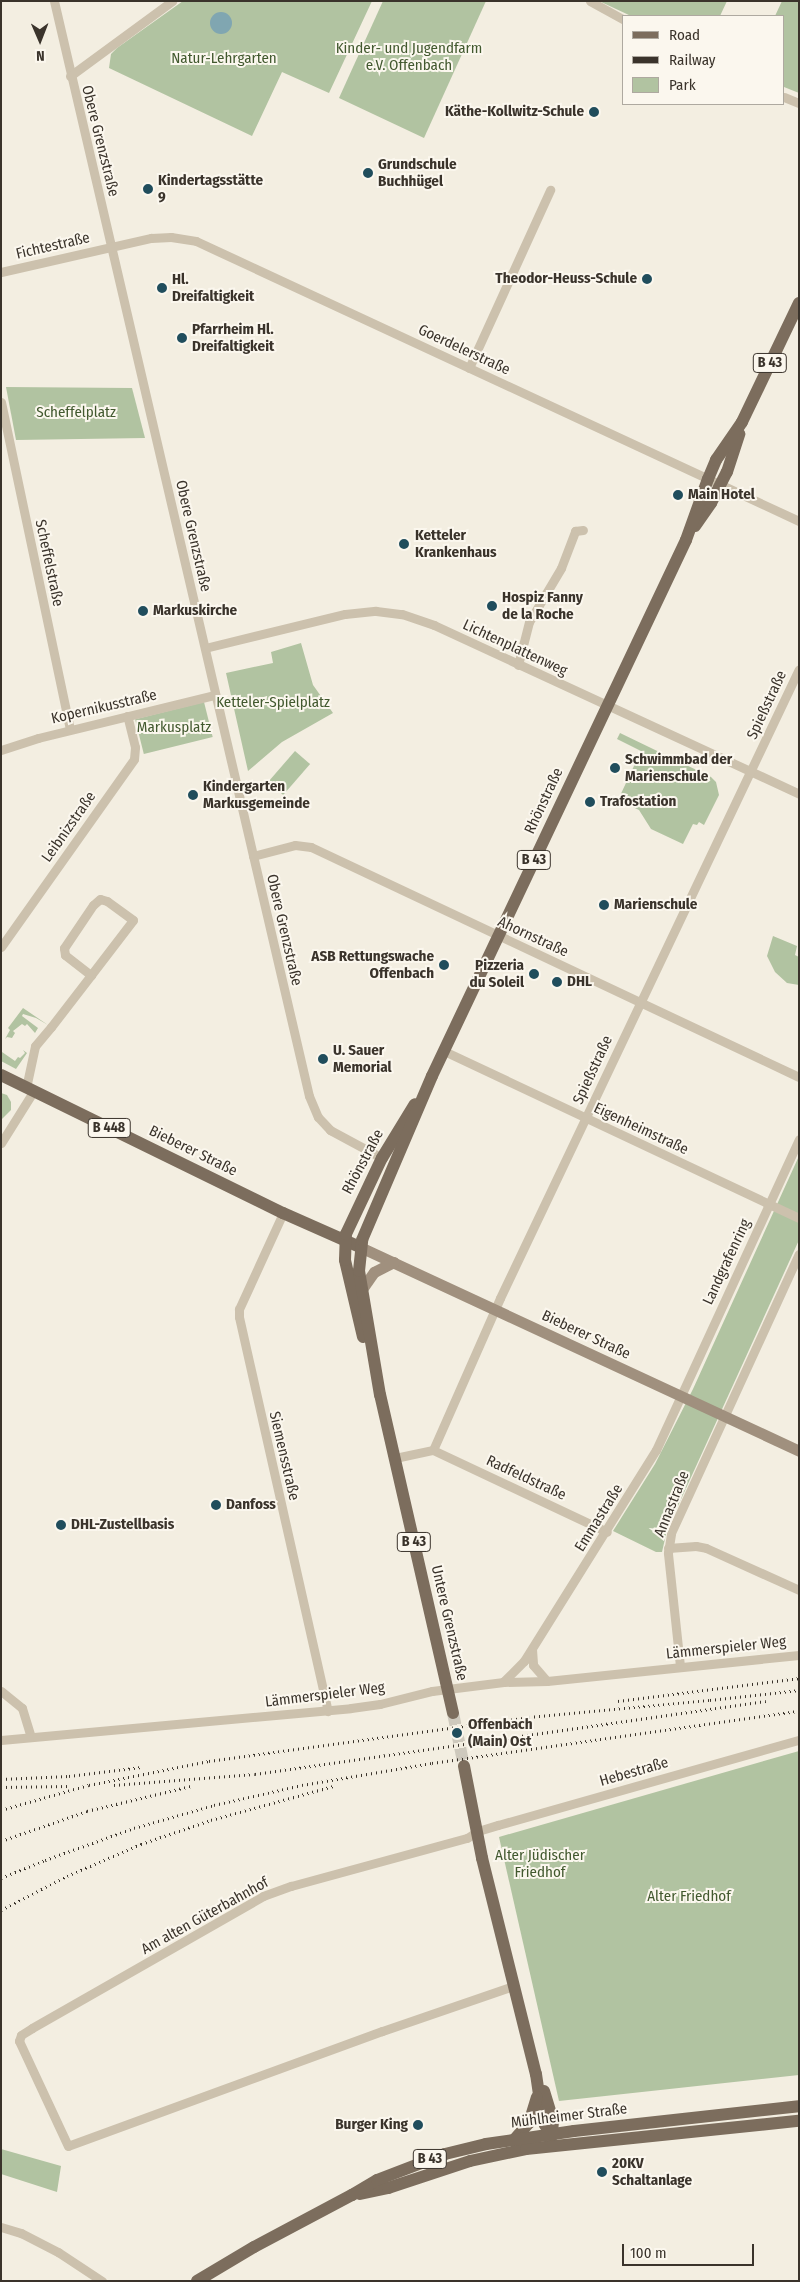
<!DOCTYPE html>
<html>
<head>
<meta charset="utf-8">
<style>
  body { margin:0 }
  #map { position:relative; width:800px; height:2282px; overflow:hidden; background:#f3eee1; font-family:"Fira Sans Condensed",sans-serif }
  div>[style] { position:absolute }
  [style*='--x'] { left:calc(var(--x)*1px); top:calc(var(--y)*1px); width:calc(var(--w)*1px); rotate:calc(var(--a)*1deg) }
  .green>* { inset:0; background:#b1c3a1; transform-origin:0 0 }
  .water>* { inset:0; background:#80a6b1 }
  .round { border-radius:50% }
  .primary-tunnel>* { height:12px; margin-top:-6px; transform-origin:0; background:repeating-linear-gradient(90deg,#cec9bd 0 12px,transparent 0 18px) }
  .street>* { height:9px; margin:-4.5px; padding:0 4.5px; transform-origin:4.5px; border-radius:4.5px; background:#ccc1ad }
  .secondary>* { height:11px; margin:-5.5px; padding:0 5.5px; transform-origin:5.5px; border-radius:5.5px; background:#a0907e }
  .primary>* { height:12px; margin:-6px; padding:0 6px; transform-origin:6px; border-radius:6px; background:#7c6d5d }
  .rail>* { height:2.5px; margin-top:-1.25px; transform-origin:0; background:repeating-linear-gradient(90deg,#3a332b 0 1px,transparent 0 5px) }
  .dots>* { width:14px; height:14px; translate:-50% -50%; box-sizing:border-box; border:2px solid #fbf7ee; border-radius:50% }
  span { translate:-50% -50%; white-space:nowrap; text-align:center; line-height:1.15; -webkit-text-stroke:4px #fbf7ee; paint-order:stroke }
  .shield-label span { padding:1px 4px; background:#fbf7ee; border:1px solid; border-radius:4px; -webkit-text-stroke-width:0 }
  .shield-label { font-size:14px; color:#3a332b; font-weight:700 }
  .park-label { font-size:15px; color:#42592f }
  .poi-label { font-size:15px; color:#3a332b; font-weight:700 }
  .right { translate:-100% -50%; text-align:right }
  .left { translate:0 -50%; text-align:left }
  .street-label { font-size:15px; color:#3a332b }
  .frame { position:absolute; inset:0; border:2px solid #3a332b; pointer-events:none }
  .legend { position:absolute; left:622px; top:15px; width:162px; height:90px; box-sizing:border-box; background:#fbf7ee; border:1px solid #aea9a0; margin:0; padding:6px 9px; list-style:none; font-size:15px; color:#3a332b }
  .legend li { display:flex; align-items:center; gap:10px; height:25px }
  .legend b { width:25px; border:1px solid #aea9a0 }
  .north { position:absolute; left:15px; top:15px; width:50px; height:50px; -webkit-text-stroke:4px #fbf7ee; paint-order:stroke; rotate:179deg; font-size:14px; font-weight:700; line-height:20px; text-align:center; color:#3a332b }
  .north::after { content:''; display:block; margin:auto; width:18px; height:22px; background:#3a332b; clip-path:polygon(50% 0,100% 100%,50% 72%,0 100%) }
  .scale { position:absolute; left:622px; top:2244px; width:132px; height:22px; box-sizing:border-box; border:2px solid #3a332b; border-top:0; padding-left:6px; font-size:15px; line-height:18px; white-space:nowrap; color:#3a332b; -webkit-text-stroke:4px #fbf7ee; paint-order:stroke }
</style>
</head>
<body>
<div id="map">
  <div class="green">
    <i style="clip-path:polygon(183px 1px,372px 1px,329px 93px,282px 72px,252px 136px,109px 68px,111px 54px,117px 48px)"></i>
    <i style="clip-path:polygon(383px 1px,486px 1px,424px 138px,339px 98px)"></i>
    <i style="clip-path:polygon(599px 1px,727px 1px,720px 16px,631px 16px)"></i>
    <i style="clip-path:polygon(782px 1px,799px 1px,799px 93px,784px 87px,784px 16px,775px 16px)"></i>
    <i style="clip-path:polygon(6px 387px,132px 388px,145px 438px,16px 440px)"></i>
    <i style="clip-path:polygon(301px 643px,313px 685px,333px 713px,282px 742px,248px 771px,226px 673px,273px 663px,271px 652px)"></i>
    <i style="left:204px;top:702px;width:36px;height:71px;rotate:76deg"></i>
    <i style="clip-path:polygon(620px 733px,711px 777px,716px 782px,719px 795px,704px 825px,699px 822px,697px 825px,693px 824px,683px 844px,651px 829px,639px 810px,618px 800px,641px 751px,617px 739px)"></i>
    <i style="left:295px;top:751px;width:20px;height:41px;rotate:41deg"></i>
    <i style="clip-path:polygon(773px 936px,797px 946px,795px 955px,799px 957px,799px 985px,787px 983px,775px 972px,767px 956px)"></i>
    <i style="clip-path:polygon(23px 1008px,48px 1025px,36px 1018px,23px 1014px,22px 1016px,38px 1028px,35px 1033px,27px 1024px,25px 1026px,22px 1024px,13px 1031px,15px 1033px,12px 1038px,7px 1037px,5px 1039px,10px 1030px,8px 1028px)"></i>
    <i style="clip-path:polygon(1px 1048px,2px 1052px,15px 1061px,18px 1057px,20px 1058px,25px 1053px,23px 1050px,27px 1053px,16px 1069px,1px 1061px)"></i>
    <i style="clip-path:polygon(1px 1093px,7px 1095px,11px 1102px,11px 1110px,2px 1119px)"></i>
    <i style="clip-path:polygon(799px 1156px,799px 1240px,667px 1530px,662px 1552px,656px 1552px,613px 1531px,655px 1464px,693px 1389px)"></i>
    <i style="clip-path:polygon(799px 1751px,799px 2075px,559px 2101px,499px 1837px)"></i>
    <i style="clip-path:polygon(1px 2149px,61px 2166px,57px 2192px,1px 2174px)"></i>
  </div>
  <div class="water">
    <i class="round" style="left:210px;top:12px;width:22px;height:22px"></i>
  </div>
  <div class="primary-tunnel">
    <i style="--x:453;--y:1713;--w:54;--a:78.3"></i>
  </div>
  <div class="street">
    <i style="--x:54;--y:1;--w:1124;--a:76.89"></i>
    <i style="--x:309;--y:1096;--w:23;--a:67"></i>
    <i style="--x:318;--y:1117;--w:18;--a:47"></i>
    <i style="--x:330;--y:1130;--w:59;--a:28.3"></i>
    <i style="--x:590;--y:1;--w:39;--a:29"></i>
    <i style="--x:70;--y:76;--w:127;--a:-36.3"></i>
    <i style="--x:784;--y:97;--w:16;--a:22"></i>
    <i style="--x:1;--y:272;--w:154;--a:-12.8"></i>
    <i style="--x:151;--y:238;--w:20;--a:-3"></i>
    <i style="--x:171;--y:237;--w:25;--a:9"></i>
    <i style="--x:196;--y:241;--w:665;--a:24.91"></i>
    <i style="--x:469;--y:368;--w:196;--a:-65.5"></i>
    <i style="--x:1;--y:402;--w:334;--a:78.1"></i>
    <i style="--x:205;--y:648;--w:144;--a:-13.7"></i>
    <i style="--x:345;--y:614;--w:31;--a:-6"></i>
    <i style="--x:376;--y:611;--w:26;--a:7"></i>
    <i style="--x:402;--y:614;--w:34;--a:19"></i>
    <i style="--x:434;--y:625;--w:402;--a:24.8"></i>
    <i style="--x:518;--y:665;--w:44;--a:-75.7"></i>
    <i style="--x:529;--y:622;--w:63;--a:-59.3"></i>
    <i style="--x:561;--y:568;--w:40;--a:-69"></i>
    <i style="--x:575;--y:531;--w:8;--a:-7"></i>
    <i style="--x:1;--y:750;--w:39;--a:-18"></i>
    <i style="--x:38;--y:738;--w:182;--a:-13.7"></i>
    <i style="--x:253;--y:856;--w:43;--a:-14.7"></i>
    <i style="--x:295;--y:845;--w:16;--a:7"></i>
    <i style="--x:311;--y:847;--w:539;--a:25.24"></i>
    <i style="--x:1;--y:947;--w:230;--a:-54.7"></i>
    <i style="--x:134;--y:759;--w:12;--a:-85"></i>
    <i style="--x:135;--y:747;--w:32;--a:-104"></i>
    <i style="--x:444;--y:1051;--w:392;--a:25.2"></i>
    <i style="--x:26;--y:1088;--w:43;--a:-77.9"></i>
    <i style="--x:35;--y:1046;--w:25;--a:-50"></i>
    <i style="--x:51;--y:1027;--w:66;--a:-52.4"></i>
    <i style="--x:91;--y:975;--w:69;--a:-52.6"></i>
    <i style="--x:133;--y:920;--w:32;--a:-144"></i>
    <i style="--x:107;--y:901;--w:7;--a:-164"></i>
    <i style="--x:100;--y:899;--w:9;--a:139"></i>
    <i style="--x:93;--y:905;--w:52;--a:124"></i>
    <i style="--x:64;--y:948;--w:7;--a:82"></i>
    <i style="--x:65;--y:955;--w:33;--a:38"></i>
    <i style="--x:1;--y:1143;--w:60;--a:-57.9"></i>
    <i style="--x:283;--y:1213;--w:106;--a:114.6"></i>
    <i style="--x:239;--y:1309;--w:8;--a:90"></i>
    <i style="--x:239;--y:1317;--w:404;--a:77.3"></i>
    <i style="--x:433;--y:1450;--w:166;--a:-66.2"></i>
    <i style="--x:500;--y:1298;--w:696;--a:-64.58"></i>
    <i style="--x:433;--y:1450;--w:192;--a:25.2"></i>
    <i style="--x:395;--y:1458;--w:39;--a:-12"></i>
    <i style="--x:668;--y:1548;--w:28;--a:-4"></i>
    <i style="--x:696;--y:1546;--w:10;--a:11"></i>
    <i style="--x:706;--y:1548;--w:102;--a:24.3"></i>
    <i style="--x:532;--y:1649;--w:16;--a:86"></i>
    <i style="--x:533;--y:1665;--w:21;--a:49"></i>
    <i style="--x:680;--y:1666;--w:114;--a:-96.1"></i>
    <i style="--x:668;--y:1553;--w:20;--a:-81"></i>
    <i style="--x:671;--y:1533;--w:307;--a:-65.4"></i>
    <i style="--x:503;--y:1682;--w:30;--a:-45"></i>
    <i style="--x:524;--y:1661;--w:249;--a:-58"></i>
    <i style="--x:656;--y:1450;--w:342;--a:-65.3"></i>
    <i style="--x:1;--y:1691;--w:27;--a:39"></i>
    <i style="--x:22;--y:1708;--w:30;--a:73"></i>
    <i style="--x:1;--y:1740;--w:351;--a:-5.2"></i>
    <i style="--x:351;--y:1708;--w:29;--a:-8"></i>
    <i style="--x:380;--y:1704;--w:54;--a:-14"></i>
    <i style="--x:432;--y:1691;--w:72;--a:-7.2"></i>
    <i style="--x:503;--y:1682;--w:44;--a:-1.3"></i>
    <i style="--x:547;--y:1681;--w:253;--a:-5.9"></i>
    <i style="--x:513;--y:1986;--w:139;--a:161"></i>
    <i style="--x:382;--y:2031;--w:334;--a:159.9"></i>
    <i style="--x:68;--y:2146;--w:116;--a:-115"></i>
    <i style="--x:19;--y:2041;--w:6;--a:-72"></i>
    <i style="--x:21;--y:2035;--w:13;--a:-32"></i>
    <i style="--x:32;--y:2028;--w:266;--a:-29.7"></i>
    <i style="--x:263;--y:1896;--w:30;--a:-20"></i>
    <i style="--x:291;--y:1886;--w:182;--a:-15.3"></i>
    <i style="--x:467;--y:1838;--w:13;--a:-32"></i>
    <i style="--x:478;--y:1831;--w:21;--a:-17"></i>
    <i style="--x:498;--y:1825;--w:313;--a:-15.8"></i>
    <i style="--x:1;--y:2227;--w:21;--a:17"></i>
    <i style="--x:21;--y:2233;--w:42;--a:27.2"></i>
    <i style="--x:58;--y:2252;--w:53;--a:33.4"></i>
  </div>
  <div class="secondary">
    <i style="--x:360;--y:1247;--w:484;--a:24.9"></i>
    <i style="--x:362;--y:1289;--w:21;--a:-55"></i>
    <i style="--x:374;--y:1272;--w:22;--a:-27"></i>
  </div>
  <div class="primary">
    <i style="--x:695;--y:526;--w:28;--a:-55"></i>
    <i style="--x:711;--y:503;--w:35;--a:-63"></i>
    <i style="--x:727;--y:472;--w:40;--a:-72"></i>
    <i style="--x:1;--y:1075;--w:314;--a:26.1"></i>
    <i style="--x:283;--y:1213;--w:84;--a:23.8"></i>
    <i style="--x:363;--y:1337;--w:79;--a:-103.2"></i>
    <i style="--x:345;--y:1260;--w:26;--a:-88"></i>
    <i style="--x:346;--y:1234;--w:84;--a:-64.7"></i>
    <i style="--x:382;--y:1158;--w:63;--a:-58.6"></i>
    <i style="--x:453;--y:1713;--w:326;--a:-102.9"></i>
    <i style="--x:380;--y:1395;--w:126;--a:-99.6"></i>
    <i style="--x:359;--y:1271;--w:31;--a:-84"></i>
    <i style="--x:362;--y:1240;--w:178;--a:-66.9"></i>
    <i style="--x:432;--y:1076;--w:593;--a:-64.64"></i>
    <i style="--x:686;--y:540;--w:65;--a:-70.2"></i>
    <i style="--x:708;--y:479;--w:21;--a:-67"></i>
    <i style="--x:716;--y:460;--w:46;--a:-55.6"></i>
    <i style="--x:742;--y:422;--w:132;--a:-64.4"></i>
    <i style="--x:464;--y:1766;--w:94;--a:78.9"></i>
    <i style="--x:482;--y:1858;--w:223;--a:76"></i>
    <i style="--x:536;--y:2074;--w:41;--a:81.7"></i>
    <i style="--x:542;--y:2115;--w:10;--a:73"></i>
    <i style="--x:545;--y:2125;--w:11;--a:52"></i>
    <i style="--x:544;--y:2091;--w:30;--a:73"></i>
    <i style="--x:553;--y:2120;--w:16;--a:94"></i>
    <i style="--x:514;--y:2140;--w:23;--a:-49"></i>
    <i style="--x:529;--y:2123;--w:27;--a:-73"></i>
    <i style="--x:360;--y:2194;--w:29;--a:-12"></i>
    <i style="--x:388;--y:2188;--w:86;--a:-18.2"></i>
    <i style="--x:470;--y:2161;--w:57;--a:-12.1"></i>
    <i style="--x:526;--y:2149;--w:274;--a:-5.9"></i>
    <i style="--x:197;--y:2281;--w:66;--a:-30.8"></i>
    <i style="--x:254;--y:2247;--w:111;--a:-28"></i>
    <i style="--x:352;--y:2195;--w:29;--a:-31"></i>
    <i style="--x:377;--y:2180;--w:73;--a:-20.9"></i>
    <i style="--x:445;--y:2154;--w:42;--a:-13.7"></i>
    <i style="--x:486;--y:2144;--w:89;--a:-8.4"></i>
    <i style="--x:574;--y:2131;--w:226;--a:-6.3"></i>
  </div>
  <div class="rail">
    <i style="--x:618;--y:1701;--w:182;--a:-7.2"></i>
    <i style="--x:1;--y:1779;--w:68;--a:-2.5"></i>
    <i style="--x:69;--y:1776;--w:73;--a:-7.1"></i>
    <i style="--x:114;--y:1785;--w:141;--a:-4.5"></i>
    <i style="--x:255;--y:1774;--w:516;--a:-8.13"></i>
    <i style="--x:1;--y:1787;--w:70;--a:-0.8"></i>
    <i style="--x:1;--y:1810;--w:91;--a:-15.9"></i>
    <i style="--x:89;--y:1785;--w:122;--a:-11.3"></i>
    <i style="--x:209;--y:1761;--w:323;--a:-7.8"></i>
    <i style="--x:529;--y:1717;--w:182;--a:-5.4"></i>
    <i style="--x:710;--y:1700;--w:90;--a:-6.4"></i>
    <i style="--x:1;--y:1841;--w:91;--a:-19.2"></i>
    <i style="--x:87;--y:1811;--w:107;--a:-13.5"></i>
    <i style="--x:1;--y:1878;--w:48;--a:-22.2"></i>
    <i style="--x:45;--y:1860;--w:95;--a:-19.8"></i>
    <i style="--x:134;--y:1828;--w:83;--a:-16"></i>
    <i style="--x:214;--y:1805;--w:90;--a:-12.8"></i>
    <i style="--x:302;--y:1785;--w:132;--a:-9.6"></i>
    <i style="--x:432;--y:1763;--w:371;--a:-8.1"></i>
    <i style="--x:1;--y:1910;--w:74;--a:-27.3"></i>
    <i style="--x:67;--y:1876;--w:81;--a:-23.4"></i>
    <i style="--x:141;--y:1844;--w:74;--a:-18.9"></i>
    <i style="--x:211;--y:1820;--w:128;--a:-15.5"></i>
  </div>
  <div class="dots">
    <i style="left:594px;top:112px;background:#204d5c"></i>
    <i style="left:368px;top:173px;background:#204d5c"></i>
    <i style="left:148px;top:189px;background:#204d5c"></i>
    <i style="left:647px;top:279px;background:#204d5c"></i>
    <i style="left:162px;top:288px;background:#204d5c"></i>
    <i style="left:182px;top:338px;background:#204d5c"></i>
    <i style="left:678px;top:495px;background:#204d5c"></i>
    <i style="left:404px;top:544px;background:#204d5c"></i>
    <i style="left:492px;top:606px;background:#204d5c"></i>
    <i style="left:143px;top:611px;background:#204d5c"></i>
    <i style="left:615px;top:768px;background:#204d5c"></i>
    <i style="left:193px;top:795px;background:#204d5c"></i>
    <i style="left:590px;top:802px;background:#204d5c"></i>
    <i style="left:604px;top:905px;background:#204d5c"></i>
    <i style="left:444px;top:965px;background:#204d5c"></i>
    <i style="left:534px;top:974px;background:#204d5c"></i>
    <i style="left:557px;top:982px;background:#204d5c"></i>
    <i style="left:323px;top:1059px;background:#204d5c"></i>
    <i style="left:216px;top:1505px;background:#204d5c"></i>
    <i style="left:61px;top:1525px;background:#204d5c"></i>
    <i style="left:457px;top:1733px;background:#204d5c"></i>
    <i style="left:418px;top:2125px;background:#204d5c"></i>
    <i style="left:602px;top:2172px;background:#204d5c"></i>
  </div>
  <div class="shield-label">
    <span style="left:770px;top:363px">B 43</span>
    <span style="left:534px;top:860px">B 43</span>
    <span style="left:109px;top:1128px">B 448</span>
    <span style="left:414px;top:1542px">B 43</span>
    <span style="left:430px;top:2159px">B 43</span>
  </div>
  <div class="park-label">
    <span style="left:409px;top:57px">Kinder- und Jugendfarm<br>e.V. Offenbach</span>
    <span style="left:224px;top:59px">Natur-Lehrgarten</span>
    <span style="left:76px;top:413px">Scheffelplatz</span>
    <span style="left:273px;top:703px">Ketteler-Spielplatz</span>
    <span style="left:174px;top:728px">Markusplatz</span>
    <span style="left:540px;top:1864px">Alter Jüdischer<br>Friedhof</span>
    <span style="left:689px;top:1897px">Alter Friedhof</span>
  </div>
  <div class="poi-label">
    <span class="right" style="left:584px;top:112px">Käthe-Kollwitz-Schule</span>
    <span class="left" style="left:378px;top:173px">Grundschule<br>Buchhügel</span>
    <span class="left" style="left:158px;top:189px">Kindertagsstätte<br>9</span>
    <span class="left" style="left:172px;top:288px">Hl.<br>Dreifaltigkeit</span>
    <span class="right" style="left:637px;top:279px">Theodor-Heuss-Schule</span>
    <span class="left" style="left:192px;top:338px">Pfarrheim Hl.<br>Dreifaltigkeit</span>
    <span class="left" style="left:688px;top:495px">Main Hotel</span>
    <span class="left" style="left:415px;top:544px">Ketteler<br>Krankenhaus</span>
    <span class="left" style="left:502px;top:606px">Hospiz Fanny<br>de la Roche</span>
    <span class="left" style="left:153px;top:611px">Markuskirche</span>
    <span class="left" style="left:625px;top:768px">Schwimmbad der<br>Marienschule</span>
    <span class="left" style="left:203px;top:795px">Kindergarten<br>Markusgemeinde</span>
    <span class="left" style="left:600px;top:802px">Trafostation</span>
    <span class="left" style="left:614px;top:905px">Marienschule</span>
    <span class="right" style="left:434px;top:965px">ASB Rettungswache<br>Offenbach</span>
    <span class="right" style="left:524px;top:974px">Pizzeria<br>du Soleil</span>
    <span class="left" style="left:567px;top:982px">DHL</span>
    <span class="left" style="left:333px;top:1059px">U. Sauer<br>Memorial</span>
    <span class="left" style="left:226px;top:1505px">Danfoss</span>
    <span class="left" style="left:71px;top:1525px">DHL-Zustellbasis</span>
    <span class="left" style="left:468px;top:1733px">Offenbach<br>(Main) Ost</span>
    <span class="right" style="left:408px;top:2125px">Burger King</span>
    <span class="left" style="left:612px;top:2172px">20KV<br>Schaltanlage</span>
  </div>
  <div class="street-label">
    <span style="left:100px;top:141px;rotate:76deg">Obere Grenzstraße</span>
    <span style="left:53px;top:246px;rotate:-13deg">Fichtestraße</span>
    <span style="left:464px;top:350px;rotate:25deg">Goerdelerstraße</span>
    <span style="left:193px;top:536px;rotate:77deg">Obere Grenzstraße</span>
    <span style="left:49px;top:563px;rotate:78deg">Scheffelstraße</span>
    <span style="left:515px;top:648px;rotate:25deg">Lichtenplattenweg</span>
    <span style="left:767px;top:705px;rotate:-65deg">Spießstraße</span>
    <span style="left:104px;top:707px;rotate:-13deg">Kopernikusstraße</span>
    <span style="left:544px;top:801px;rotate:-65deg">Rhönstraße</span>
    <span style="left:69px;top:827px;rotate:-55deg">Leibnizstraße</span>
    <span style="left:284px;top:930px;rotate:77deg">Obere Grenzstraße</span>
    <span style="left:533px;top:937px;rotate:25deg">Ahornstraße</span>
    <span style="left:593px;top:1070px;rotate:-65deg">Spießstraße</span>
    <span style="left:641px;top:1129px;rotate:25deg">Eigenheimstraße</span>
    <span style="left:193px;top:1151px;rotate:26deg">Bieberer Straße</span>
    <span style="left:363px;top:1162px;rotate:-62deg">Rhönstraße</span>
    <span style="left:727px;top:1262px;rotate:-65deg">Landgrafenring</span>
    <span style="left:586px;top:1335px;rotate:25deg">Bieberer Straße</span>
    <span style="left:284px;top:1456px;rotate:77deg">Siemensstraße</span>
    <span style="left:526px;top:1478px;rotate:25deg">Radfeldstraße</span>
    <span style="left:672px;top:1504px;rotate:-68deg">Annastraße</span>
    <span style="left:599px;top:1518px;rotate:-58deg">Emmastraße</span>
    <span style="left:449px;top:1623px;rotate:77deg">Untere Grenzstraße</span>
    <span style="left:726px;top:1648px;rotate:-6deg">Lämmerspieler Weg</span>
    <span style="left:325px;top:1695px;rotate:-7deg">Lämmerspieler Weg</span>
    <span style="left:634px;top:1772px;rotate:-16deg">Hebestraße</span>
    <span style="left:205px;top:1916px;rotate:-29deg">Am alten Güterbahnhof</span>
    <span style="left:569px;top:2116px;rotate:-7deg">Mühlheimer Straße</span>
  </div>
  <div class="frame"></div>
  <ul class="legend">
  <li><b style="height:6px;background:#7c6d5d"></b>Road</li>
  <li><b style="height:6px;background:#3a332b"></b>Railway</li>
  <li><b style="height:14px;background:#b1c3a1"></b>Park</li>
  </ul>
  <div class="north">N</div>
  <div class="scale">100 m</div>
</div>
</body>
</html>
